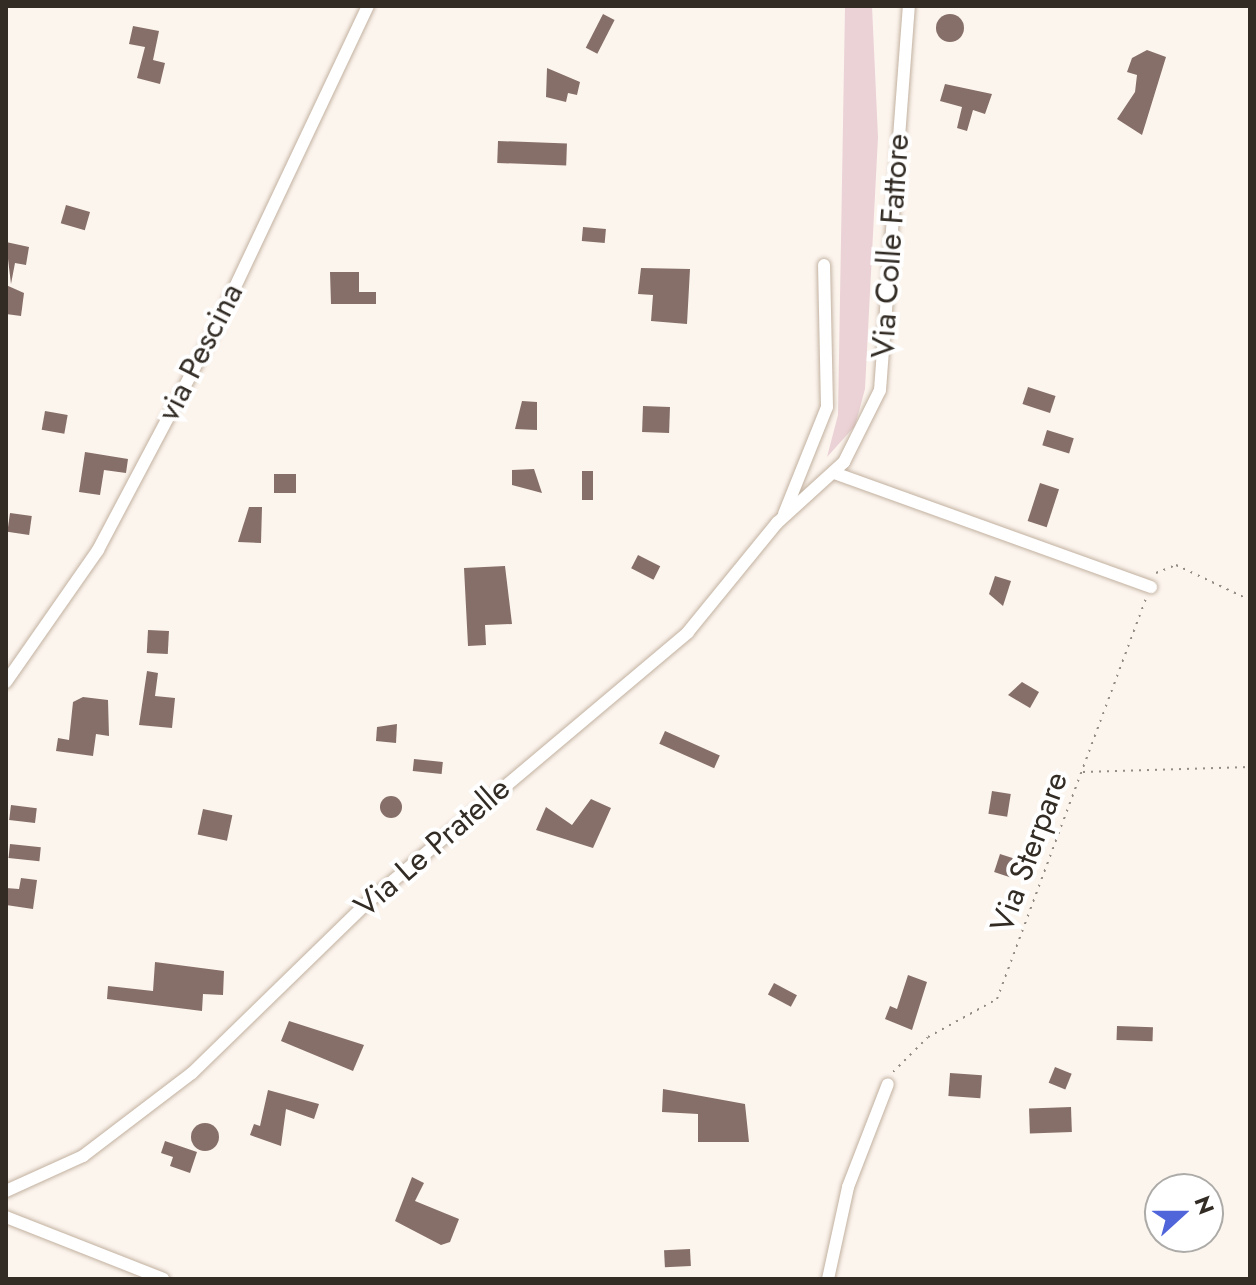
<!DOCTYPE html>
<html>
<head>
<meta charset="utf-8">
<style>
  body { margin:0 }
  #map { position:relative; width:1256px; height:1285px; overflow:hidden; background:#fcf5ee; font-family:Jost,sans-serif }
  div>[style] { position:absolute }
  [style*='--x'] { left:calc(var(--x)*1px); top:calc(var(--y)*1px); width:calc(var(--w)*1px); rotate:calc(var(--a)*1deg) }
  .green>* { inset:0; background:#ebd2d6 }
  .building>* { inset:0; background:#866f69; transform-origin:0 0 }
  .round { border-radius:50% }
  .path>* { height:2px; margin-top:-1px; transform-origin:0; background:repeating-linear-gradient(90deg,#938c85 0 2px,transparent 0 8px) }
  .roads { filter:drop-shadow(0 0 2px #c2b1a0) drop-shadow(0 0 2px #c2b1a0) }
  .minor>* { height:12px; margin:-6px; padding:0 6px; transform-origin:6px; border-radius:6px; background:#fff }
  span { translate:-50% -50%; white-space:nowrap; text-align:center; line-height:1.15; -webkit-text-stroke:8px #fff; paint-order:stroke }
  .street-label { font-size:32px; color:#322c25 }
  .frame { position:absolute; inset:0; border:8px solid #322c25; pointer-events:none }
  .north { position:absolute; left:1144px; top:1173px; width:80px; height:80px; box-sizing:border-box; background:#fff; border:2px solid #adaba8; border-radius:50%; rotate:69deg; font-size:22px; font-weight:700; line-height:32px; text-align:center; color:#322c25 }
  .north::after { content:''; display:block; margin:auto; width:28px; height:36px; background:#5165db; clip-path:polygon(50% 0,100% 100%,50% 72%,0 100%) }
</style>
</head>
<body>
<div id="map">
  <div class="green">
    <i style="clip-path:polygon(845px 6px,872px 6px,878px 137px,865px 389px,855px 426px,827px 457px,838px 415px)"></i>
  </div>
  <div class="building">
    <i style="left:603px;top:14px;width:13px;height:38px;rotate:27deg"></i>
    <i class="round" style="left:936px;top:14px;width:28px;height:28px"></i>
    <i style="clip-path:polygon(133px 26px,159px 31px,153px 60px,165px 63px,160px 84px,137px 78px,145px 47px,129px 44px)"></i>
    <i style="clip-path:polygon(1147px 50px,1166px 57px,1142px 135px,1117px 119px,1135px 92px,1137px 75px,1127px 72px,1132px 58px)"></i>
    <i style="clip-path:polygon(547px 68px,580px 82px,577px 95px,568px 93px,566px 102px,546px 97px)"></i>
    <i style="clip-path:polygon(945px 84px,992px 94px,985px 114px,973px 110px,967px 131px,957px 128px,962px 107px,940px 101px)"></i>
    <i style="left:498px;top:141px;width:69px;height:22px;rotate:2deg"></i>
    <i style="left:66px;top:205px;width:25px;height:19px;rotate:16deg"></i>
    <i style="left:583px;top:227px;width:23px;height:14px;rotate:5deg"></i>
    <i style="clip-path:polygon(6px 242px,29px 247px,26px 265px,15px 263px,11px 284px)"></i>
    <i style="clip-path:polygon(641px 268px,690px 269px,687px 324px,651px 321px,653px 295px,638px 294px)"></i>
    <i style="clip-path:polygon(330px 272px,359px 272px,359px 292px,376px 292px,376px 304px,331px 304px)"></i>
    <i style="clip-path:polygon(6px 285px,24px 293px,21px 316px,6px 314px)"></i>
    <i style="left:1028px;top:387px;width:29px;height:18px;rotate:18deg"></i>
    <i style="clip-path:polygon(522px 401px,537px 402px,537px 430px,515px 429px)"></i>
    <i style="left:643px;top:406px;width:27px;height:26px;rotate:2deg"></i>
    <i style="left:45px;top:411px;width:23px;height:19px;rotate:10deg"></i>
    <i style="left:1047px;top:430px;width:28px;height:16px;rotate:17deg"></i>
    <i style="clip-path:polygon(85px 452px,128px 459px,126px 473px,104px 470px,100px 495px,79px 492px)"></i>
    <i style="clip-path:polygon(534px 469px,542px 493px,512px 485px,512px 470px)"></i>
    <i style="left:582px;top:471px;width:11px;height:29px"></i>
    <i style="left:274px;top:474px;width:22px;height:19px"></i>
    <i style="left:1040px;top:483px;width:20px;height:40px;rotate:18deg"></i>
    <i style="clip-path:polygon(249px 507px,262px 507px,261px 543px,238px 542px)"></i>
    <i style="left:10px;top:513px;width:22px;height:19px;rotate:8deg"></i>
    <i style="left:638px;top:555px;width:25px;height:15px;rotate:27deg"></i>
    <i style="clip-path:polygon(505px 566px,512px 624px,485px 625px,486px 645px,468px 646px,464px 568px)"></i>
    <i style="clip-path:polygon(995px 576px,1011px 581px,1003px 606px,989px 594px)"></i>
    <i style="left:148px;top:630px;width:21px;height:23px;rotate:3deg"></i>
    <i style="clip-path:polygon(147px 671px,158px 673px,155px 696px,175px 698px,172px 728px,139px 725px)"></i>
    <i style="clip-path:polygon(1022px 682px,1039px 692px,1030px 708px,1008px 695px)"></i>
    <i style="clip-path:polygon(83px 697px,108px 700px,109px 736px,96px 734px,93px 756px,56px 751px,58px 738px,69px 740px,73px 702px)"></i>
    <i style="clip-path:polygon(397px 724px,396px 743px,376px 741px,377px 727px)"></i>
    <i style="left:665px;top:731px;width:60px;height:14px;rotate:24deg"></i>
    <i style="left:414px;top:759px;width:29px;height:12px;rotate:6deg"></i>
    <i style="left:992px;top:791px;width:19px;height:23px;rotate:9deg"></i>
    <i class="round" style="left:380px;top:796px;width:22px;height:22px"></i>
    <i style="clip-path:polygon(591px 799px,611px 808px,593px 848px,536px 830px,546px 807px,572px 825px)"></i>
    <i style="left:11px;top:805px;width:26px;height:15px;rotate:7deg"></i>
    <i style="left:203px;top:809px;width:30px;height:26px;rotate:12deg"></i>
    <i style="left:10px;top:844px;width:31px;height:14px;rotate:6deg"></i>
    <i style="left:1000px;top:854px;width:19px;height:19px;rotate:18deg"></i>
    <i style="clip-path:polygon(21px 878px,37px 880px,33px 909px,6px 905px,6px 888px,19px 889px)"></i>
    <i style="clip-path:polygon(155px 962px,224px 971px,223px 995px,203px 994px,202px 1011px,107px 999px,108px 986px,153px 991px)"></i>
    <i style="clip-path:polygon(908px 975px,927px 982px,912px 1030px,885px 1019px,890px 1006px,897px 1009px)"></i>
    <i style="left:774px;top:983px;width:26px;height:13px;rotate:28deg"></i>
    <i style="clip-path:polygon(289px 1021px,364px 1045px,353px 1071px,281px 1041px)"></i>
    <i style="left:1117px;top:1026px;width:36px;height:14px;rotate:2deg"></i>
    <i style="left:1055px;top:1067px;width:18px;height:17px;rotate:22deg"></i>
    <i style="left:950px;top:1073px;width:32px;height:23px;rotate:4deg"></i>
    <i style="clip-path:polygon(663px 1089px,745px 1104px,749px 1142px,698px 1142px,698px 1114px,662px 1112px)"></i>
    <i style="clip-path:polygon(268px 1090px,319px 1104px,314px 1119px,286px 1109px,281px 1146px,250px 1135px,254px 1124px,260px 1126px)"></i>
    <i style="left:1071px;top:1107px;width:25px;height:42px;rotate:88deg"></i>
    <i class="round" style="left:191px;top:1123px;width:28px;height:28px"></i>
    <i style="clip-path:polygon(165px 1141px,197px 1152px,190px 1173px,170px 1166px,173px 1157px,161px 1153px)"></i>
    <i style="clip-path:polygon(412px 1177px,424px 1183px,415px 1201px,459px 1219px,450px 1242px,441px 1245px,395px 1221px)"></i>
    <i style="left:690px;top:1249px;width:17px;height:26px;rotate:87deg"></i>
  </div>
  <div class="path">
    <i style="--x:1156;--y:573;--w:22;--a:-22"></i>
    <i style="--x:1176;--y:565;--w:82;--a:25.3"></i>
    <i style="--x:1083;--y:772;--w:167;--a:-1.7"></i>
    <i style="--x:893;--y:1072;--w:49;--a:-45"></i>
    <i style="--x:928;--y:1037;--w:79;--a:-28.8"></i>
    <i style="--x:997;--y:999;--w:428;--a:-69.6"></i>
  </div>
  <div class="roads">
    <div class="minor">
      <i style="--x:834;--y:473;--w:337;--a:19.8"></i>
      <i style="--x:784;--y:514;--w:115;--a:-68.1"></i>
      <i style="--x:827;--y:407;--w:142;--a:-91.2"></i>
      <i style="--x:6;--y:682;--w:161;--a:-55.1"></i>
      <i style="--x:98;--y:550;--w:259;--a:-62.1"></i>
      <i style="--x:219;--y:321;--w:348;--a:-64.7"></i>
      <i style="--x:6;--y:1191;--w:85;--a:-24.4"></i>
      <i style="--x:83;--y:1156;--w:137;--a:-37.3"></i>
      <i style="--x:192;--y:1073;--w:247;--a:-44.2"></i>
      <i style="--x:369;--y:901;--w:417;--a:-40.1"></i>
      <i style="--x:688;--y:632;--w:141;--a:-50.8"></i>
      <i style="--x:777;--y:523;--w:91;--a:-42.3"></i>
      <i style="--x:844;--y:462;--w:80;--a:-63.4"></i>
      <i style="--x:880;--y:390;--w:385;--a:-85.7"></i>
      <i style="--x:6;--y:1217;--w:169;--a:21.5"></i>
      <i style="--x:828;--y:1279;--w:94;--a:-77.7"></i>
      <i style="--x:848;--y:1187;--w:110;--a:-68.8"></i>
    </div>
  </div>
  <div class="street-label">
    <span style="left:890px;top:246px;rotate:-86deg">Via Colle Fattore</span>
    <span style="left:200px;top:352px;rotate:-63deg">via Pescina</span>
    <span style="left:432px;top:847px;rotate:-41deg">Via Le Pratelle</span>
    <span style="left:1029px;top:852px;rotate:-70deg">Via Sterpare</span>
  </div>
  <div class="frame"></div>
  <div class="north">N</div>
</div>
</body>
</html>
